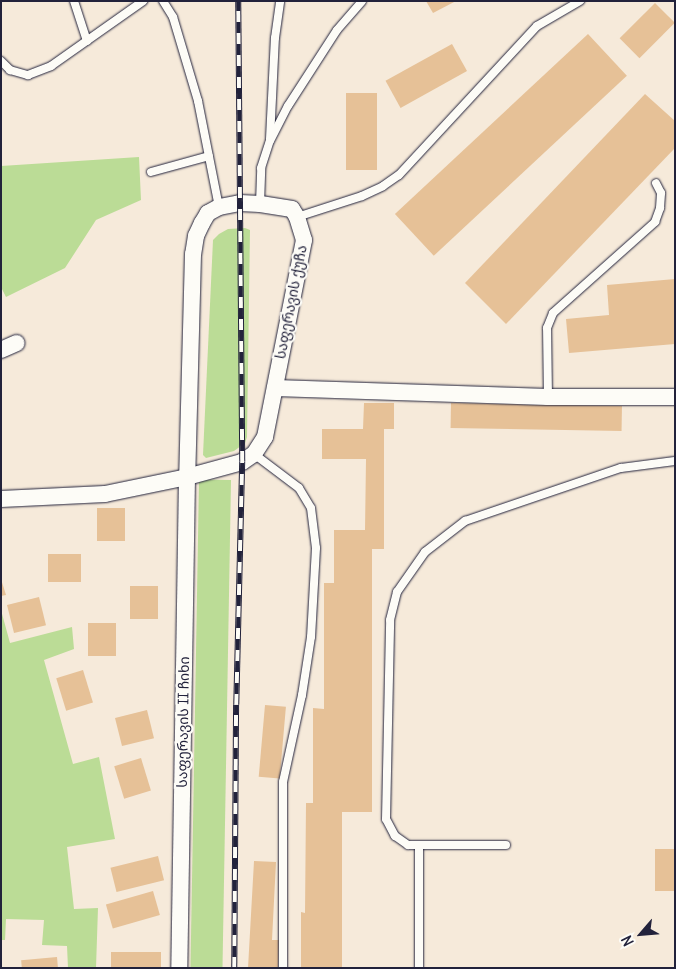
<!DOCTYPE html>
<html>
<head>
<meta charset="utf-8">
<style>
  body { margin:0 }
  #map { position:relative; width:676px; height:969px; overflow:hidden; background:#f6eada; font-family:Delius,"Noto Sans Georgian",sans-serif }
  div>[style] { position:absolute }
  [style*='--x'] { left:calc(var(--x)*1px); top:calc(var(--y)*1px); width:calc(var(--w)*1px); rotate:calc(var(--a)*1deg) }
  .green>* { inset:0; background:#bbdc96; transform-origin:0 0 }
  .building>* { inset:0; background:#e6c197; transform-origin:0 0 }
  .roads { filter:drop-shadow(0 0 1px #22223b) drop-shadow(0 0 1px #22223b) }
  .lane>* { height:8px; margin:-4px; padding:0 4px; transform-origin:4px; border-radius:4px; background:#fdfcf7 }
  .street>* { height:16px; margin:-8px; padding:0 8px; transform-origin:8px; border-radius:8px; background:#fdfcf7 }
  .rail>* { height:5.5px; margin-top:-2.75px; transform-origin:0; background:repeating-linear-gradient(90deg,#fdfcf7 0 11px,#22223b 0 22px); box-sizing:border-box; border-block:1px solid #22223b }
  span { translate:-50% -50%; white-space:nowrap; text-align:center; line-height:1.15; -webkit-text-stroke:4.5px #fdfcf7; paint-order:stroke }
  .street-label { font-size:14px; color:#22223b }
  .frame { position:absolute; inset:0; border:2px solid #22223b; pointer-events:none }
  .north { position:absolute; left:616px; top:909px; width:50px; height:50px; -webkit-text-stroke:4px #fdfcf7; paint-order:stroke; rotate:243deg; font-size:14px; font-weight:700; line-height:20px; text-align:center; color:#22223b }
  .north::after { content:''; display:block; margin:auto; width:18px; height:22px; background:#22223b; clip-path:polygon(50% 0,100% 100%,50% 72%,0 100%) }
</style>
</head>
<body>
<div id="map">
  <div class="green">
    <i style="clip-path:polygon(139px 157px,141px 200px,96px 220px,65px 268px,6px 297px,1px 287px,1px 166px)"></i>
    <i style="clip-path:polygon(245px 228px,250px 230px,247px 437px,245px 443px,234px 451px,206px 458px,203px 455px,213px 240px,219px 234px,228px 229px)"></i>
    <i style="left:231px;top:480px;width:488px;height:32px;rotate:91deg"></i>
    <i style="clip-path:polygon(1px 610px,10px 643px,72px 627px,74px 649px,44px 660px,73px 764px,99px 757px,115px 839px,67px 847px,74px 909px,98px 908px,96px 968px,68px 968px,67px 946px,42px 945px,44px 920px,6px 919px,5px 940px,1px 940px)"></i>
  </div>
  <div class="building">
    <i style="clip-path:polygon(426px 1px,456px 1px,433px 13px)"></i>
    <i style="left:655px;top:3px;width:28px;height:50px;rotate:45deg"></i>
    <i style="left:588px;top:34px;width:57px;height:264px;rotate:47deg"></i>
    <i style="left:452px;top:44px;width:31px;height:76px;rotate:61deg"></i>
    <i style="left:346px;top:93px;width:31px;height:77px"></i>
    <i style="clip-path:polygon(645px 94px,675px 121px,675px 148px,506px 324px,465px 283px)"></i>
    <i style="clip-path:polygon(675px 279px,675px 344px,569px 353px,566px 319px,609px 315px,607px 285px)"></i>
    <i style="clip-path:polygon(364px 403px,394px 403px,394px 429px,384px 429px,384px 549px,372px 549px,372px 812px,342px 812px,342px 968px,301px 968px,301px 912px,305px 913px,306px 803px,313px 803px,313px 708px,324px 709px,324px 583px,334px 583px,334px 530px,365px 530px,366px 459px,322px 459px,322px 429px,363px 429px)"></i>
    <i style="left:451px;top:403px;width:171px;height:25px;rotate:1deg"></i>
    <i style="left:97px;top:508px;width:28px;height:33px"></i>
    <i style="left:48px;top:554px;width:33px;height:28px"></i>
    <i style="clip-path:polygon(1px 579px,6px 595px,1px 596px)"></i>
    <i style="left:130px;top:586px;width:28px;height:33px"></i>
    <i style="left:39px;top:597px;width:29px;height:33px;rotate:76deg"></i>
    <i style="left:88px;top:623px;width:28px;height:33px"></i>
    <i style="left:83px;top:670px;width:34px;height:28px;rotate:73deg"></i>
    <i style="left:265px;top:705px;width:21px;height:72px;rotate:5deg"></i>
    <i style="left:147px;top:710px;width:29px;height:33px;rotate:76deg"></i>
    <i style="left:141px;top:758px;width:34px;height:28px;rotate:73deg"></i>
    <i style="left:655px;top:849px;width:20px;height:42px"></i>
    <i style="left:158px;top:856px;width:25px;height:49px;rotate:76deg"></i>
    <i style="clip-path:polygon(254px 861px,276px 862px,272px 940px,279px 940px,278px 968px,248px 968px)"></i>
    <i style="left:153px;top:891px;width:25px;height:49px;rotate:74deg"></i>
    <i style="left:111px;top:952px;width:50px;height:16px"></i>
    <i style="left:57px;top:957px;width:11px;height:36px;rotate:85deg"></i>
  </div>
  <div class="roads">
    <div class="lane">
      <i style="--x:74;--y:1;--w:42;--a:72"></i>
      <i style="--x:163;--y:1;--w:19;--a:58"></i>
      <i style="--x:173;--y:17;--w:88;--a:73.4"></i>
      <i style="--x:198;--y:101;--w:108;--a:78.8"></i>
      <i style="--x:1;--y:61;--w:13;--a:45"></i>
      <i style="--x:10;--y:70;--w:19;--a:16"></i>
      <i style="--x:28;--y:75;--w:25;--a:-21"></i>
      <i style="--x:51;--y:66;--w:113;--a:-35.2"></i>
      <i style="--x:270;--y:139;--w:101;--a:-87.2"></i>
      <i style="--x:275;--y:38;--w:37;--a:-82"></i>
      <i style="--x:151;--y:172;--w:60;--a:-15.4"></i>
      <i style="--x:260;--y:204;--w:36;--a:-88"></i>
      <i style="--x:261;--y:168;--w:28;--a:-72"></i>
      <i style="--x:270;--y:141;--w:39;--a:-63"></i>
      <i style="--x:288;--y:106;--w:90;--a:-57.2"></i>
      <i style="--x:337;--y:30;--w:38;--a:-49"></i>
      <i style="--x:297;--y:217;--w:68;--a:-17.9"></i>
      <i style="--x:362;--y:196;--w:23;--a:-25"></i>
      <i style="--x:383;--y:186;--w:19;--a:-35"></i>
      <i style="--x:399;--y:175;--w:203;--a:-47.2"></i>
      <i style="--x:537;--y:26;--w:50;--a:-30.2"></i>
      <i style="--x:548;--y:397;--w:69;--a:-90.8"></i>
      <i style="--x:547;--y:328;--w:16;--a:-68"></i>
      <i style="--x:553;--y:313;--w:137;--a:-41.7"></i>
      <i style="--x:655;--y:222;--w:15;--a:-70"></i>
      <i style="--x:660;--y:208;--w:15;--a:-86"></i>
      <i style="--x:661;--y:193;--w:11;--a:-117"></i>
      <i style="--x:254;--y:454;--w:56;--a:37.1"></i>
      <i style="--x:299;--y:488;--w:23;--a:59"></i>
      <i style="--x:311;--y:508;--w:40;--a:82.9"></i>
      <i style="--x:316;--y:548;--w:89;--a:93.2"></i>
      <i style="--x:311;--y:637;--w:59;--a:98.8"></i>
      <i style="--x:302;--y:695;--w:89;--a:102.3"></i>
      <i style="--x:283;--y:782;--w:186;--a:90"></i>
      <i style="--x:506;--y:845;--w:98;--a:180"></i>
      <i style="--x:408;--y:845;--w:16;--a:-145"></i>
      <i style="--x:395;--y:836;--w:19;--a:-118"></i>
      <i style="--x:386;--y:819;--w:199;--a:-88.8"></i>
      <i style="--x:390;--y:620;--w:29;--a:-76"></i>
      <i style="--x:397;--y:592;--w:49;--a:-55"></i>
      <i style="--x:425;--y:552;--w:51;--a:-37.8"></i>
      <i style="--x:465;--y:521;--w:165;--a:-18.8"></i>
      <i style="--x:621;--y:468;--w:54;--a:-7.4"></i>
      <i style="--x:419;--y:968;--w:123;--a:-90"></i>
    </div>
    <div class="street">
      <i style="--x:1;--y:350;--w:17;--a:-24"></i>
      <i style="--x:275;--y:388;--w:273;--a:1.9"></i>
      <i style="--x:548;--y:397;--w:127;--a:0"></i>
      <i style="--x:1;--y:499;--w:104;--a:-2.8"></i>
      <i style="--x:105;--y:494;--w:84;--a:-11.7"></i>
      <i style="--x:187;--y:477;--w:57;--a:-15.3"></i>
      <i style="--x:242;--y:462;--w:14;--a:-34"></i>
      <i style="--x:254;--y:454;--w:20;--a:-57"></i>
      <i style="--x:265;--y:437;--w:201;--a:-78.8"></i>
      <i style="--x:304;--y:240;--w:24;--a:-107"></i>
      <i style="--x:297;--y:217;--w:9;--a:-122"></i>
      <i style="--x:292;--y:209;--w:32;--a:-171"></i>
      <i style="--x:260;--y:204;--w:20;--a:-177"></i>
      <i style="--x:240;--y:203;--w:21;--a:169"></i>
      <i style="--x:219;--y:207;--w:13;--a:151"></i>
      <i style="--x:208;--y:213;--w:12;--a:121"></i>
      <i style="--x:202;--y:223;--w:14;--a:115"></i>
      <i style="--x:196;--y:236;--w:18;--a:99"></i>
      <i style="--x:193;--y:254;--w:223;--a:91.5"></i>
      <i style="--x:187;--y:477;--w:491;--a:90.9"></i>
    </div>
  </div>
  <div class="rail">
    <i style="--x:234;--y:968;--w:263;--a:-89.6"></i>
    <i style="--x:236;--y:705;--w:243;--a:-88.6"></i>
    <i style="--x:242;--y:462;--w:461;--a:-90.5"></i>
  </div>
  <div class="street-label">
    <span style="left:291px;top:302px;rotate:-79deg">საფერავის ქუჩა</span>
    <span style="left:183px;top:722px;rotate:-89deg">საფერავის II ჩიხი</span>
  </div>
  <div class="frame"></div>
  <div class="north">N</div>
</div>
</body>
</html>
